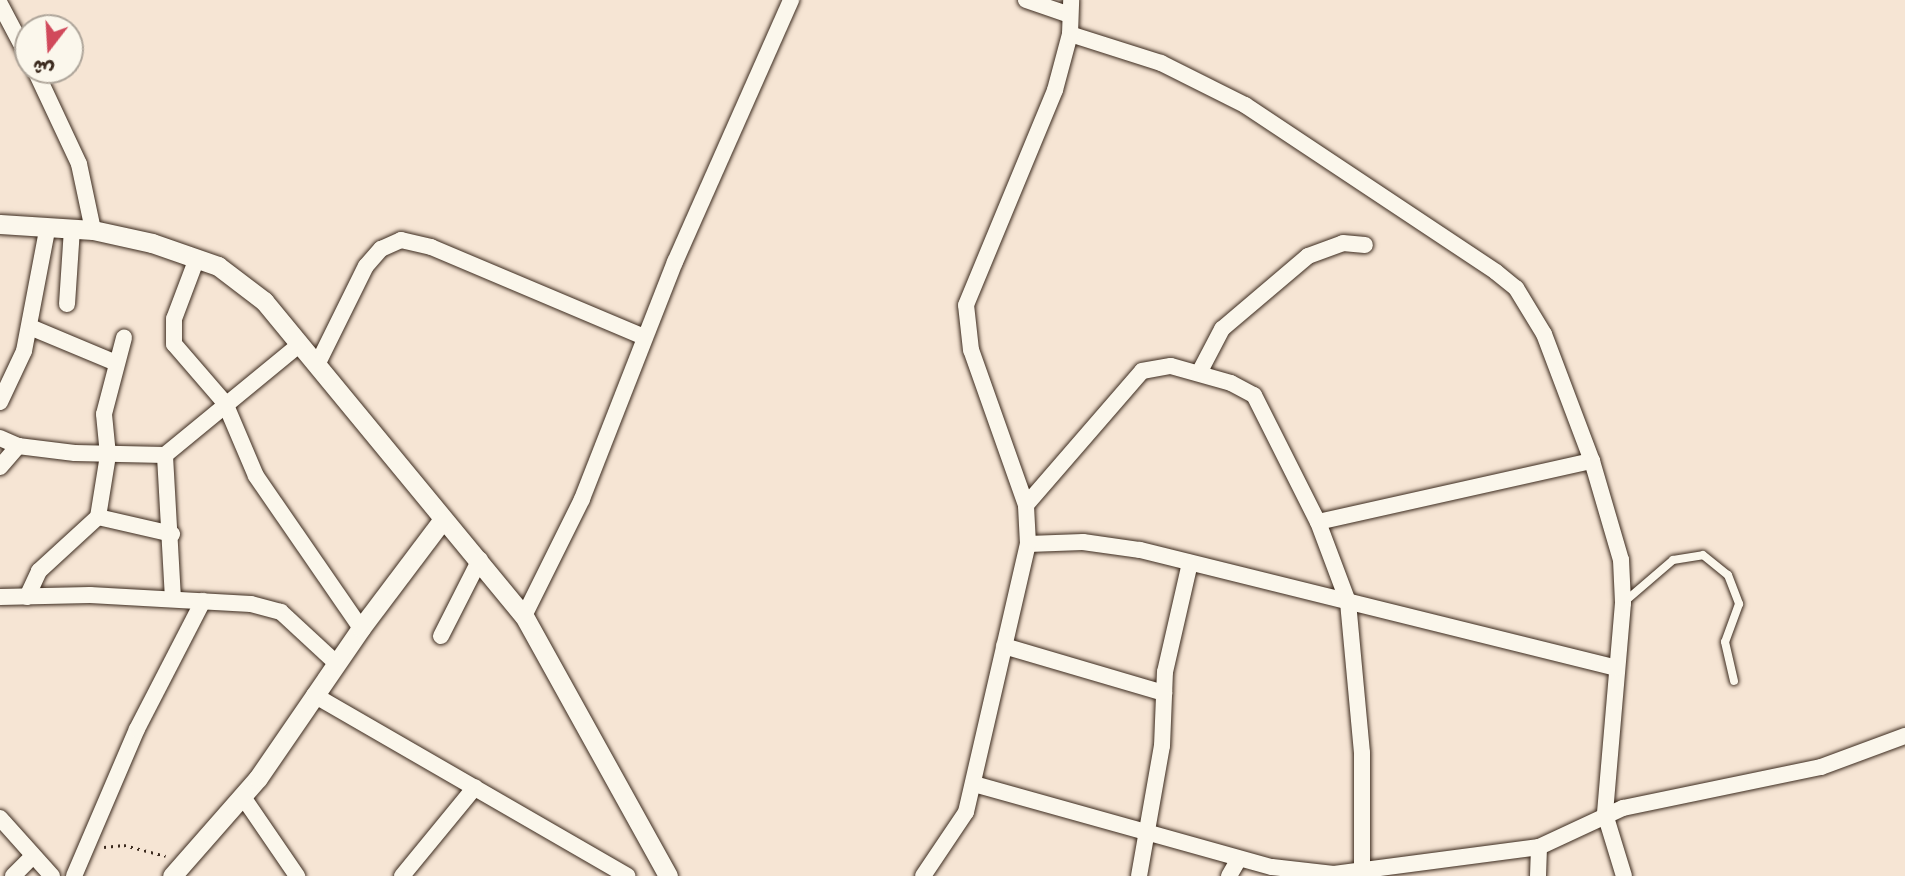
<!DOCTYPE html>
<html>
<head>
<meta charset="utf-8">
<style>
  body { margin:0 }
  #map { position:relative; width:1905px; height:876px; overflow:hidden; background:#f6e5d4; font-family:"Architects Daughter","Playpen Sans Arabic",sans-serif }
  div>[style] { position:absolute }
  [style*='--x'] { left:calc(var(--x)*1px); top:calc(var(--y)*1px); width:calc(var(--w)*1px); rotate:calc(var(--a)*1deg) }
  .path>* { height:2.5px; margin-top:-1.25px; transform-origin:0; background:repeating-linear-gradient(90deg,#3b2a1e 0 2px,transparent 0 7px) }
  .roads { filter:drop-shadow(0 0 2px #3b2a1e) drop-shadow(0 0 2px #3b2a1e) }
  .service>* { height:8px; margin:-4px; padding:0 4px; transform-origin:4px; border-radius:4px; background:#fbf7ec }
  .minor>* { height:16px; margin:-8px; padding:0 8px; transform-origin:8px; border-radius:8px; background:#fbf7ec }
  .tertiary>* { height:19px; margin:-9.5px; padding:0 9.5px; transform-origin:9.5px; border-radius:9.5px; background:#fbf7ec }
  span { translate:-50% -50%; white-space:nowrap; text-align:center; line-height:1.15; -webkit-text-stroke:5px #fbf7ec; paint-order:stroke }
  .north { position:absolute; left:14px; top:14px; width:70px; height:70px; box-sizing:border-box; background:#fbf7ec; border:2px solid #aea59a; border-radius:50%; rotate:197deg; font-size:19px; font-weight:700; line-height:28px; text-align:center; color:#3b2a1e }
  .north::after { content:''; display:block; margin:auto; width:24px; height:32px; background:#d1495b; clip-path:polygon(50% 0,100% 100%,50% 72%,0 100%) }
</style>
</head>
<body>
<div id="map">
  <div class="path">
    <i style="--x:104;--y:847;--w:20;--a:-6"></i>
    <i style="--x:124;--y:845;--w:43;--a:14.7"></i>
  </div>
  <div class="roads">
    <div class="service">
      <i style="--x:1623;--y:603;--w:66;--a:-40.7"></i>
      <i style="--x:1673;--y:560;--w:30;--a:-9"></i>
      <i style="--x:1703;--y:555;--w:32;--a:39"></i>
      <i style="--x:1728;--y:575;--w:31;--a:69"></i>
      <i style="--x:1739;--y:604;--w:40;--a:110.2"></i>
      <i style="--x:1725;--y:642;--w:40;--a:77"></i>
    </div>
    <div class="minor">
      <i style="--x:1026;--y:0;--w:46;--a:18.8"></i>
      <i style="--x:0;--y:4;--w:60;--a:62.2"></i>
      <i style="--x:1070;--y:34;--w:96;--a:17.7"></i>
      <i style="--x:1161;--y:63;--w:94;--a:26.6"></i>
      <i style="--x:1245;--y:105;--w:301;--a:33.6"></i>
      <i style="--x:1496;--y:272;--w:26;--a:39"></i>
      <i style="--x:1516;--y:288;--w:54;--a:58.7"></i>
      <i style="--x:1544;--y:334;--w:136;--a:69.3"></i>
      <i style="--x:35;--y:70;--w:104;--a:64.9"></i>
      <i style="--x:79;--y:164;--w:67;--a:78"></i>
      <i style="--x:197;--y:258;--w:65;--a:110.7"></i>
      <i style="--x:174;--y:319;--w:25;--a:90"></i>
      <i style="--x:174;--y:344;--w:78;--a:49.2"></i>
      <i style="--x:225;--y:403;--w:79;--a:67"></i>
      <i style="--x:256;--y:476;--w:185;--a:55.4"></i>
      <i style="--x:67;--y:304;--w:75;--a:-86.2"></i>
      <i style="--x:30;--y:327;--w:93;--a:22.7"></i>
      <i style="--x:317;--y:365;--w:110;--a:-63.7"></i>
      <i style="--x:366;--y:266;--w:23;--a:-49"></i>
      <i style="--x:381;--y:249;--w:22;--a:-24"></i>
      <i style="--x:401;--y:240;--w:31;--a:13"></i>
      <i style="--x:431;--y:247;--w:231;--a:22.9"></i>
      <i style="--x:1199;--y:373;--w:50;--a:-62.4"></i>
      <i style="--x:1222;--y:329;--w:113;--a:-40.3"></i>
      <i style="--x:1308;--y:256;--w:37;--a:-20"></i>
      <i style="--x:1343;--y:243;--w:22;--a:5"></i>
      <i style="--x:0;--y:402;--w:56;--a:-64.8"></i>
      <i style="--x:24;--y:351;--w:123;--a:-79.2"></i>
      <i style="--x:0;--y:438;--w:20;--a:24"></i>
      <i style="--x:18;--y:446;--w:57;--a:7"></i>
      <i style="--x:75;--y:453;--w:90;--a:1.3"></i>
      <i style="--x:0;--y:467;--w:28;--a:-49"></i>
      <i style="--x:1026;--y:505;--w:177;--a:-49.1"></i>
      <i style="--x:1142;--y:371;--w:29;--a:-10"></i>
      <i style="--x:1171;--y:366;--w:62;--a:15.8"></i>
      <i style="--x:1231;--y:383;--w:26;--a:28"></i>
      <i style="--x:1254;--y:395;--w:142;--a:63.3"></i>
      <i style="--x:1318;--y:522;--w:85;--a:69.4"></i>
      <i style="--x:1348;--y:602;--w:152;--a:84.7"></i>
      <i style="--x:1362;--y:753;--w:118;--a:90"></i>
      <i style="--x:98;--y:517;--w:63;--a:-80.8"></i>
      <i style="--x:108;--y:455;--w:41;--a:-95.6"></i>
      <i style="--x:104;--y:414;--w:79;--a:-75.3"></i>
      <i style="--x:1318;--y:522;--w:281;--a:-12.6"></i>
      <i style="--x:1592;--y:461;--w:103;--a:73.7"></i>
      <i style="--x:1621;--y:560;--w:43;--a:87.3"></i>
      <i style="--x:1623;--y:603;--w:212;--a:94.9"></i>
      <i style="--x:1605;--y:814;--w:65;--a:73"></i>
      <i style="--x:1028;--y:544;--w:55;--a:-2.1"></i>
      <i style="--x:1083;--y:542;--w:58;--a:8"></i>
      <i style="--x:1140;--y:550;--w:490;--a:13.9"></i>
      <i style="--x:0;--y:597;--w:90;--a:-1.3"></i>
      <i style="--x:90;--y:595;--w:161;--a:3.2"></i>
      <i style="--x:251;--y:604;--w:31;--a:15"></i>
      <i style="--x:281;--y:612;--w:75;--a:42.8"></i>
      <i style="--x:27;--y:597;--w:29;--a:-65"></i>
      <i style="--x:39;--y:571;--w:80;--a:-42.5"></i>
      <i style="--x:98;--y:517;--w:76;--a:12.9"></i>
      <i style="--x:173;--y:599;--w:144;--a:-93.2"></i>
      <i style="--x:165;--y:455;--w:175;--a:-39.4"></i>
      <i style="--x:524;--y:616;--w:131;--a:-63.6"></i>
      <i style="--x:582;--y:499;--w:255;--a:-68.6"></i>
      <i style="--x:675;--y:262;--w:287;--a:-66.1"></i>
      <i style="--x:441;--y:636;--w:86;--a:-63.1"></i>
      <i style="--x:1004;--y:646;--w:167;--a:16.4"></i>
      <i style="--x:314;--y:695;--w:362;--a:30"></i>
      <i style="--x:974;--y:784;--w:309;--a:15.6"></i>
      <i style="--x:1272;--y:867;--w:62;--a:6.4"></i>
      <i style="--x:1334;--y:874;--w:207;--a:-7.5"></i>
      <i style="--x:1539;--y:847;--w:93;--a:-24.9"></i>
      <i style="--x:1623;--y:808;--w:202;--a:-11.7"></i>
      <i style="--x:1821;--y:767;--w:90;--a:-20.3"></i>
      <i style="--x:243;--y:797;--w:96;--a:55.6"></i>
      <i style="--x:0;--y:818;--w:78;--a:48.1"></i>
      <i style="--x:13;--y:876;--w:28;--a:-45"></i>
      <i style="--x:74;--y:876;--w:160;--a:-66.8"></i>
      <i style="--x:137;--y:729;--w:144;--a:-62.7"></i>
      <i style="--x:402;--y:876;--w:115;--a:-50.6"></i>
      <i style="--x:923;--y:876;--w:77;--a:-56.1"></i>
      <i style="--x:966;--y:812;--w:275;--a:-77"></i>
      <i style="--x:1028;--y:544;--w:39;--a:-93"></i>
      <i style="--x:1026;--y:505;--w:164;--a:-109.5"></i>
      <i style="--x:971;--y:350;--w:45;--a:-96.3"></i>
      <i style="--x:966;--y:305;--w:233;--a:-67.5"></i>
      <i style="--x:1055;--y:90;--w:58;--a:-75"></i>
      <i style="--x:1070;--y:34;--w:34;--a:-88"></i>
      <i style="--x:1139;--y:876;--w:132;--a:-80"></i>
      <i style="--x:1162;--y:746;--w:74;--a:-87.7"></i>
      <i style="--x:1165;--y:672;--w:112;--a:-77.1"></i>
      <i style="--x:1229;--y:876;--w:20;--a:-60"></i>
      <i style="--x:1538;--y:876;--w:29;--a:-88"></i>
    </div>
    <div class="tertiary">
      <i style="--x:0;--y:224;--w:93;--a:3.7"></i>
      <i style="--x:93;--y:230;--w:60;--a:12.4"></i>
      <i style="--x:152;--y:243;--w:70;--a:19.2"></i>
      <i style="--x:218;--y:266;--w:58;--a:37.3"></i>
      <i style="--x:264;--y:301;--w:408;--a:50.5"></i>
      <i style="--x:524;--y:616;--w:297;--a:61"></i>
      <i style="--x:172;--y:876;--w:130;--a:-48.7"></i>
      <i style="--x:258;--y:778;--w:182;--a:-55.5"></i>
      <i style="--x:361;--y:628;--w:136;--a:-53"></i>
    </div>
  </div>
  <div class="north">ش</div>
</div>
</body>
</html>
